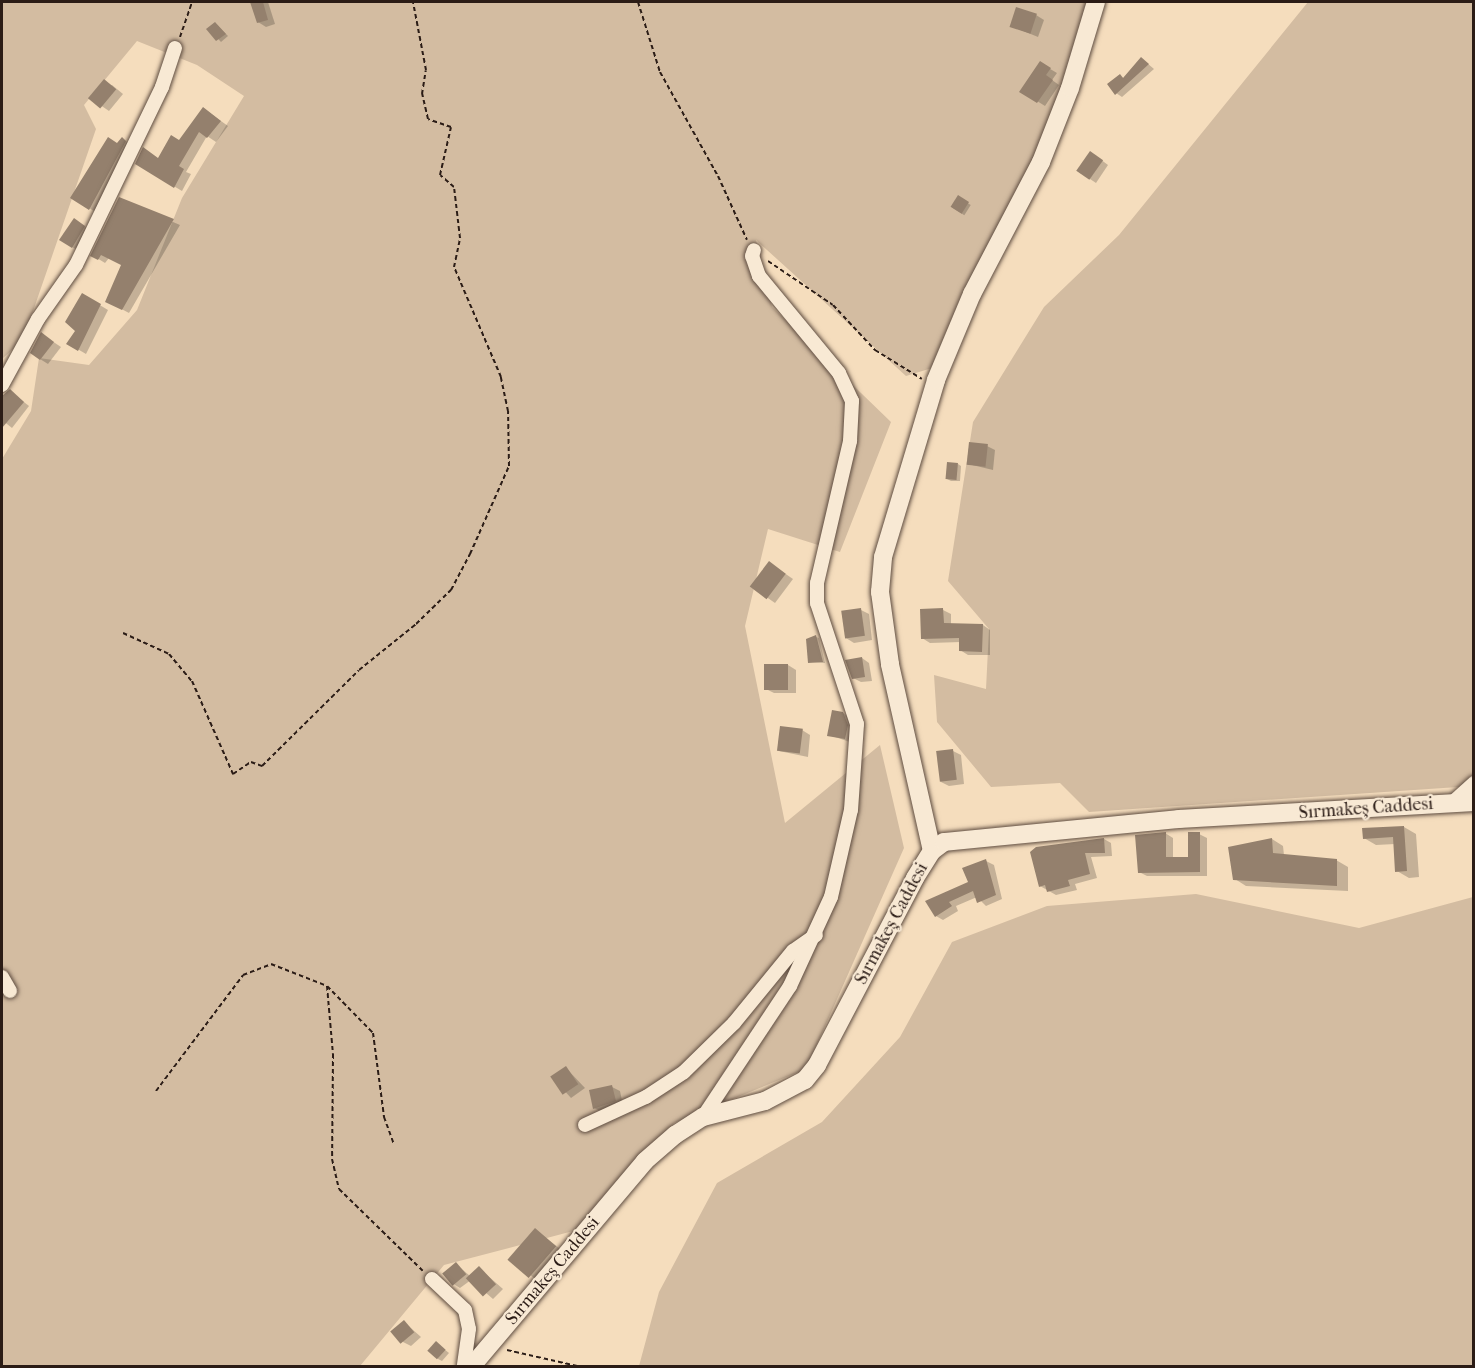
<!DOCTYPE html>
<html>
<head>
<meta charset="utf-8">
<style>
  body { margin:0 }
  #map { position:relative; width:1475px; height:1368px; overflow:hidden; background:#f5ddbd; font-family:"IM FELL French Canon",serif }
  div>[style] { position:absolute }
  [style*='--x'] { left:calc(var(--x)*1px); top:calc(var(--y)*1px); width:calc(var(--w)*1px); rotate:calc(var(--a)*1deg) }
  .green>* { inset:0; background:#d3bca1 }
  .shadow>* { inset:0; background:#0003; transform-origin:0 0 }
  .building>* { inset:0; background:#94806d; transform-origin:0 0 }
  .path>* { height:2px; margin-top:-1px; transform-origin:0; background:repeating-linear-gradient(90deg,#2b1c16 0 4.5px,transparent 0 7.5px) }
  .roads { filter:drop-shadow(0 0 2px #5e4c40) drop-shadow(0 0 2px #5e4c40) }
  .street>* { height:14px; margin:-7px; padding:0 7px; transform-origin:7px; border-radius:7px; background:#f8e9d4 }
  .secondary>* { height:18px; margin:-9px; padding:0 9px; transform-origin:9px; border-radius:9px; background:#f8e9d4 }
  span { translate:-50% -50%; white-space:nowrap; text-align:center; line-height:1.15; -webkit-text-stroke:4.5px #f8e9d4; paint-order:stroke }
  .street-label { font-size:18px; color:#2b1c16 }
  .frame { position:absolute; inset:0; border:3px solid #2b1c16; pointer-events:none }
</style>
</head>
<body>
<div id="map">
  <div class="green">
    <i style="clip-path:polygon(2px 2px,1088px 2px,1069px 69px,1030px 171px,932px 368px,906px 376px,756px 240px,772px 307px,891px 422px,840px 552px,768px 529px,745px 626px,785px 823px,880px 745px,904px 848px,806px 1069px,674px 1123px,577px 1230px,444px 1265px,360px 1366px,2px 1366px,2px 459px,31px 411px,39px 358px,89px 365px,137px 310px,182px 198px,244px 96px,197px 65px,137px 41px,84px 105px,96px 129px,23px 340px,2px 359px)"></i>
    <i style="clip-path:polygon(1308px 2px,1473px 2px,1473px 786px,1089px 812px,1060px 783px,991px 787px,937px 722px,934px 675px,986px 689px,989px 629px,948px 581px,973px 422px,1044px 307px,1119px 235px)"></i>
    <i style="clip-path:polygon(1196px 894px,1359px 928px,1473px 897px,1473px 1366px,639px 1366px,659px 1292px,717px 1183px,822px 1122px,900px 1037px,952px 942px,1047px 906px)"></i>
  </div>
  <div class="shadow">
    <i style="clip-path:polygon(252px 2px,268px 2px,275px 24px,266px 27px,258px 22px)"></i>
    <i style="clip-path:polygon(1036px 15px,1044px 20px,1038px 37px,1011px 26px)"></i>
    <i style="clip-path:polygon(216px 24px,228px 36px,221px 42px,209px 29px)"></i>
    <i style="clip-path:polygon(1040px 63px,1057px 73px,1052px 80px,1059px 85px,1045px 106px,1021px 91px)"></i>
    <i style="clip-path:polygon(1147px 63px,1154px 69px,1122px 97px,1116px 93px,1120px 76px,1125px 79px)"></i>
    <i style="clip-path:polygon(112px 85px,123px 94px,109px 111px,90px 98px)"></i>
    <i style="clip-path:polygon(204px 109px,228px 126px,216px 142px,207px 136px,186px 172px,191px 174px,182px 191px,137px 164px,159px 159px,179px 142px)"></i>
    <i style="clip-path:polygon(122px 139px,129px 143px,97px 213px,72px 197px)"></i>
    <i style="clip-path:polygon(1096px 156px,1108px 165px,1096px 183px,1078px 171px)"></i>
    <i style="left:958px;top:197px;width:15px;height:12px;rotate:32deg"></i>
    <i style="clip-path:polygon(120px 199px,180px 225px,129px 313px,114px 305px,123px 265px,109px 258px,105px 263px,92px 255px)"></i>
    <i style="clip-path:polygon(80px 223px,90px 230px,78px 250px,72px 247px)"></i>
    <i style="clip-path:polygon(83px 295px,108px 310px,86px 354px,69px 344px,77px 331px)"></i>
    <i style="clip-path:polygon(49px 339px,61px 347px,48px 364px,40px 359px)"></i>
    <i style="clip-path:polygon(10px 391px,29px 406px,12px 428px,2px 420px,2px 400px)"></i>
    <i style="clip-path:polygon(987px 446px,995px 450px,993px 470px,968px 464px)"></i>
    <i style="clip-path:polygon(958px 464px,961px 466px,960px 481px,951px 481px,947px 479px)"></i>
    <i style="clip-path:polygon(777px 568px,793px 579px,775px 603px,752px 587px)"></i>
    <i style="clip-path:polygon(861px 610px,869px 614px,872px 640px,854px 643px,846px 638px)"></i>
    <i style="clip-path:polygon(943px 610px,951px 614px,951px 625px,983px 625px,990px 630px,990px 655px,968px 655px,960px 650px,961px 642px,930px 643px,922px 638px)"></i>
    <i style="clip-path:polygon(816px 637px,819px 638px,825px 663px,810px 662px)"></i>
    <i style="clip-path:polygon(862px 658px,869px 663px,872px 681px,861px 682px,853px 678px)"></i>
    <i style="clip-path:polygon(788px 665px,796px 670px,796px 693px,774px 693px,766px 689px,766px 666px)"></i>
    <i style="clip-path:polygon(843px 713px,851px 718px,853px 743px,829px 735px)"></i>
    <i style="clip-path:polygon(802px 730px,810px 735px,808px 757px,779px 751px)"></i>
    <i style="clip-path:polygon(953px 751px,961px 755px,964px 784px,949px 786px,941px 782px)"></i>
    <i style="clip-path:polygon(1404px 827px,1416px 834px,1419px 877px,1409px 878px,1397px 871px,1395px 844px,1376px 845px,1364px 838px)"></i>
    <i style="clip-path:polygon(1165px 833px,1173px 838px,1173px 858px,1190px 858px,1199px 834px,1207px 838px,1207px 876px,1147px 876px,1139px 872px)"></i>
    <i style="clip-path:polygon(1104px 839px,1111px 843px,1112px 856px,1091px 857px,1097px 878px,1075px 884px,1077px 890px,1056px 895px,1040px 886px,1032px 852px)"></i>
    <i style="clip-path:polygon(1272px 839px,1283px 846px,1284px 855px,1336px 860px,1348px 867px,1348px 891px,1246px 886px,1235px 879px)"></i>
    <i style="clip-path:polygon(986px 861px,994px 865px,1002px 899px,986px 906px,977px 897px,956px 906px,958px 911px,943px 920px,936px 916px,927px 902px,970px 883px)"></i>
    <i style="clip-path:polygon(566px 1068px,585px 1088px,571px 1098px,552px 1077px)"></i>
    <i style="clip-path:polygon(612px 1087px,620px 1091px,623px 1105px,602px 1112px,594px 1108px)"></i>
    <i style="left:536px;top:1230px;width:34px;height:39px;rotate:38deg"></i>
    <i style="clip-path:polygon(456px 1264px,470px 1276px,479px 1268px,503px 1289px,493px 1299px,471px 1280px,460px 1288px,452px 1283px)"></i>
    <i style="clip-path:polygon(404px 1322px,421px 1337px,411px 1346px,403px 1342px)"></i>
    <i style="clip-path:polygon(439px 1345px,449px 1353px,442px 1361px,438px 1359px)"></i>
  </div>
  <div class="building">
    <i style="clip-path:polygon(250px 2px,263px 2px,268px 20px,257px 23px)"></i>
    <i style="left:1016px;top:7px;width:22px;height:21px;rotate:18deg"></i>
    <i style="clip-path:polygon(215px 22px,226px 34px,216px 41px,206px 29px)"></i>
    <i style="clip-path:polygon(1141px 57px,1149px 64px,1115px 95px,1107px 84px,1120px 74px,1123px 78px)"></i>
    <i style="clip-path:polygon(1040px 61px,1051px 68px,1046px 75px,1053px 80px,1037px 103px,1019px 92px)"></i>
    <i style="left:104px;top:79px;width:16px;height:25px;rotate:40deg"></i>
    <i style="clip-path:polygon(203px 107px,221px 121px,207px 138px,199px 132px,179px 166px,184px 169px,174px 188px,135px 164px,143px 147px,158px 158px,171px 135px,179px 140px)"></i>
    <i style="clip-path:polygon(108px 137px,117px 143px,122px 137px,126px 141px,89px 210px,70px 198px)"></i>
    <i style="left:1090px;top:151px;width:16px;height:24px;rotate:35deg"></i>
    <i style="left:958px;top:195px;width:13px;height:14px;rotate:32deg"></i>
    <i style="clip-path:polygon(119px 197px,174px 219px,122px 310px,105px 302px,121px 265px,101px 255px,98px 260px,90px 256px)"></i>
    <i style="clip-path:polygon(74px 218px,85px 226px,72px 248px,59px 240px)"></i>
    <i style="clip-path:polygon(82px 293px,101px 304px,78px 351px,66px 344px,75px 331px,65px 322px)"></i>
    <i style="clip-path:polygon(41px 332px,54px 342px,40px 360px,30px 353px)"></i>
    <i style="clip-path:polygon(10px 389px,24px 402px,2px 428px,2px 396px)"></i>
    <i style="left:969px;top:442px;width:19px;height:23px;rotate:6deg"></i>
    <i style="left:947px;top:462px;width:11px;height:17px;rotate:5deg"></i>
    <i style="left:769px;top:561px;width:21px;height:32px;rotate:37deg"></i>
    <i style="left:861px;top:608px;width:28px;height:20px;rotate:82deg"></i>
    <i style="clip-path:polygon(943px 608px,944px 623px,983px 624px,982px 652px,959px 651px,959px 638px,921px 639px,920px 609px)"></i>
    <i style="clip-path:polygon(816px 635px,823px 662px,808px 663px,806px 639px)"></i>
    <i style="clip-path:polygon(862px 657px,865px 677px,852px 679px,845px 660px)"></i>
    <i style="left:764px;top:664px;width:24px;height:26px"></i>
    <i style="clip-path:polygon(832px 710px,843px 712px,848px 725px,845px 739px,827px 736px)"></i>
    <i style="left:780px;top:726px;width:23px;height:25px;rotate:7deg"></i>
    <i style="left:953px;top:749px;width:31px;height:17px;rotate:83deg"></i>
    <i style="clip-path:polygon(1404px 826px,1407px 871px,1395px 872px,1393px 837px,1363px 839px,1362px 828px)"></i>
    <i style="clip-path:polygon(1166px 832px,1166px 857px,1188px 857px,1188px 832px,1200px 832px,1200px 872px,1138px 873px,1135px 835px)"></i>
    <i style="clip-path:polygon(1104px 838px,1105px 853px,1085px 853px,1090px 874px,1068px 880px,1070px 886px,1047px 892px,1045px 885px,1039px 887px,1030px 852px,1036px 847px)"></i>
    <i style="clip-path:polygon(1272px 838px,1273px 853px,1337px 859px,1337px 886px,1233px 880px,1228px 847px)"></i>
    <i style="clip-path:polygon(986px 859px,996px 895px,977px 903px,973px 891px,949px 902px,952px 906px,935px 917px,925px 901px,968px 882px,962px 868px)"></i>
    <i style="left:566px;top:1066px;width:22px;height:19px;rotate:56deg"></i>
    <i style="clip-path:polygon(612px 1085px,616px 1101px,593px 1109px,589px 1090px)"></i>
    <i style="left:535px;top:1228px;width:28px;height:42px;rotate:41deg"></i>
    <i style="left:456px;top:1262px;width:16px;height:18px;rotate:50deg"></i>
    <i style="left:479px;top:1266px;width:25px;height:18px;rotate:47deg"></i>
    <i style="left:404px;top:1320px;width:16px;height:18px;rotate:50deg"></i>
    <i style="left:436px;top:1341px;width:13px;height:13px;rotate:42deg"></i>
  </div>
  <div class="path">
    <i style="--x:638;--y:2;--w:73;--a:72.6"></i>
    <i style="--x:660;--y:72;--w:119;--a:60.9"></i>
    <i style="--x:718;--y:176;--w:70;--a:65.6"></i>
    <i style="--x:180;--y:37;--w:37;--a:-71"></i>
    <i style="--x:768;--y:261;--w:78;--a:34.1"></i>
    <i style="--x:833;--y:305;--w:62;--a:47"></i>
    <i style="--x:875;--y:350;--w:55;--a:31.7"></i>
    <i style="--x:123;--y:633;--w:51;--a:24.5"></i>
    <i style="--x:169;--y:654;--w:35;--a:50"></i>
    <i style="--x:192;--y:681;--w:102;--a:66.2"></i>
    <i style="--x:233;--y:774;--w:22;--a:-34"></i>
    <i style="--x:251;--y:762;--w:12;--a:20"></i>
    <i style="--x:262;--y:766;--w:136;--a:-44.7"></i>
    <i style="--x:359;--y:670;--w:73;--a:-38.9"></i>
    <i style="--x:416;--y:624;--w:49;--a:-44.2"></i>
    <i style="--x:451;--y:590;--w:41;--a:-62.2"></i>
    <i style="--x:470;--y:554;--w:96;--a:-66.1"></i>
    <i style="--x:509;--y:466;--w:55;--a:-91"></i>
    <i style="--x:508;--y:411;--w:35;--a:-102"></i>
    <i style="--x:501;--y:377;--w:120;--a:-113.1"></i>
    <i style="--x:454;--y:267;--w:30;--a:-78"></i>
    <i style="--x:460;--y:238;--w:51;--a:-96.7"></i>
    <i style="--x:454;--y:187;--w:18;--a:-139"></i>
    <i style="--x:440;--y:175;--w:49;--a:-77.1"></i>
    <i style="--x:451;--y:127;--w:24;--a:-161"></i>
    <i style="--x:428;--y:119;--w:26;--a:-103"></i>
    <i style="--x:422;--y:94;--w:24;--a:-81"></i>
    <i style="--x:426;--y:70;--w:69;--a:-100.8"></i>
    <i style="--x:327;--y:986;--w:66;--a:45.6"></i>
    <i style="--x:373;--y:1033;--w:85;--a:82.5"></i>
    <i style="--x:384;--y:1117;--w:29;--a:70"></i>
    <i style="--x:156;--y:1091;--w:145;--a:-53.1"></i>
    <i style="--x:243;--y:975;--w:30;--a:-21"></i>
    <i style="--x:271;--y:964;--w:60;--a:21.4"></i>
    <i style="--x:327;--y:986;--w:68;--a:85"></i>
    <i style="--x:333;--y:1054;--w:105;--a:90.5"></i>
    <i style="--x:332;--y:1159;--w:31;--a:77"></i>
    <i style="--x:339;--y:1189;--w:117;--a:44.3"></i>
    <i style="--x:507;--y:1350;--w:72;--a:12.9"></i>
  </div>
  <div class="roads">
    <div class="street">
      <i style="--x:2;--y:385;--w:75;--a:-61.4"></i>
      <i style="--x:38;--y:319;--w:66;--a:-54.9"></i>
      <i style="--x:76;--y:265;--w:198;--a:-64.2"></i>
      <i style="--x:162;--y:87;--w:41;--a:-71.6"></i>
      <i style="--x:1452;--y:803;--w:30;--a:-42"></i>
      <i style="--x:2;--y:977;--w:16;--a:60"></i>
      <i style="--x:703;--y:1117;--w:157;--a:-56.4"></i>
      <i style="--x:790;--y:986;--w:98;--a:-65.3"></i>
      <i style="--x:831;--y:897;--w:89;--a:-77.1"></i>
      <i style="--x:851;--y:810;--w:86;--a:-86"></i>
      <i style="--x:857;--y:724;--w:127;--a:-108.3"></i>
      <i style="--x:817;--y:603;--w:20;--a:-90"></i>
      <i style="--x:817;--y:583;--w:146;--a:-76.9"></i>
      <i style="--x:850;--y:441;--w:40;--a:-87.1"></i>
      <i style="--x:852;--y:401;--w:31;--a:-115"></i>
      <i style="--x:839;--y:373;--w:126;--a:-129.5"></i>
      <i style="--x:759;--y:276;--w:21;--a:-109"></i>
      <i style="--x:752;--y:256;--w:6;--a:-72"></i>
      <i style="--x:585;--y:1125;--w:67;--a:-24.7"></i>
      <i style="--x:646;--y:1097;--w:45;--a:-33.3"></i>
      <i style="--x:684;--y:1072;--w:70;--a:-44.4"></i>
      <i style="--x:734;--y:1023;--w:93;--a:-50.7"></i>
      <i style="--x:793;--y:951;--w:28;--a:-35"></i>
      <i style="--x:432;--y:1279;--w:45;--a:43.2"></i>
      <i style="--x:465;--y:1310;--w:19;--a:78"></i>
      <i style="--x:469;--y:1329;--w:37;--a:98"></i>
    </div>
    <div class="secondary">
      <i style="--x:932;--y:851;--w:192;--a:-102.7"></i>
      <i style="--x:890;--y:664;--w:73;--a:-97.9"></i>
      <i style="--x:880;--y:592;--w:35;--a:-85"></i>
      <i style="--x:883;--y:557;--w:185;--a:-73.3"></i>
      <i style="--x:936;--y:380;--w:93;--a:-67.3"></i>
      <i style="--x:972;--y:294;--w:149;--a:-62.4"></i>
      <i style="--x:1041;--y:162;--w:79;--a:-68.6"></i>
      <i style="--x:1070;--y:88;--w:90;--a:-73.2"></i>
      <i style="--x:472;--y:1366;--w:268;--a:-49.8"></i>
      <i style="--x:645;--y:1161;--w:40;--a:-41"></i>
      <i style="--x:675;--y:1135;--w:33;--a:-33"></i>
      <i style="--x:703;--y:1117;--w:64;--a:-14.5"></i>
      <i style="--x:765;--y:1101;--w:45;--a:-27.7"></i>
      <i style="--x:805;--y:1080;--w:19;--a:-51"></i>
      <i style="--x:817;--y:1065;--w:211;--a:-62.3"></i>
      <i style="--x:915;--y:878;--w:32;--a:-58"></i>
      <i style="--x:932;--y:851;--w:15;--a:-37"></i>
      <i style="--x:944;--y:842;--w:236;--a:-5.6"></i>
      <i style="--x:1179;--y:819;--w:295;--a:-3.3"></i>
    </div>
  </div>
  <div class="street-label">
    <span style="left:1366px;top:809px;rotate:-4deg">Sırmakeş Caddesi</span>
    <span style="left:892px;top:924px;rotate:-62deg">Sırmakeş Caddesi</span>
    <span style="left:553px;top:1271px;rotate:-50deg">Sırmakeş Caddesi</span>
  </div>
  <div class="frame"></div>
</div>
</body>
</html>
